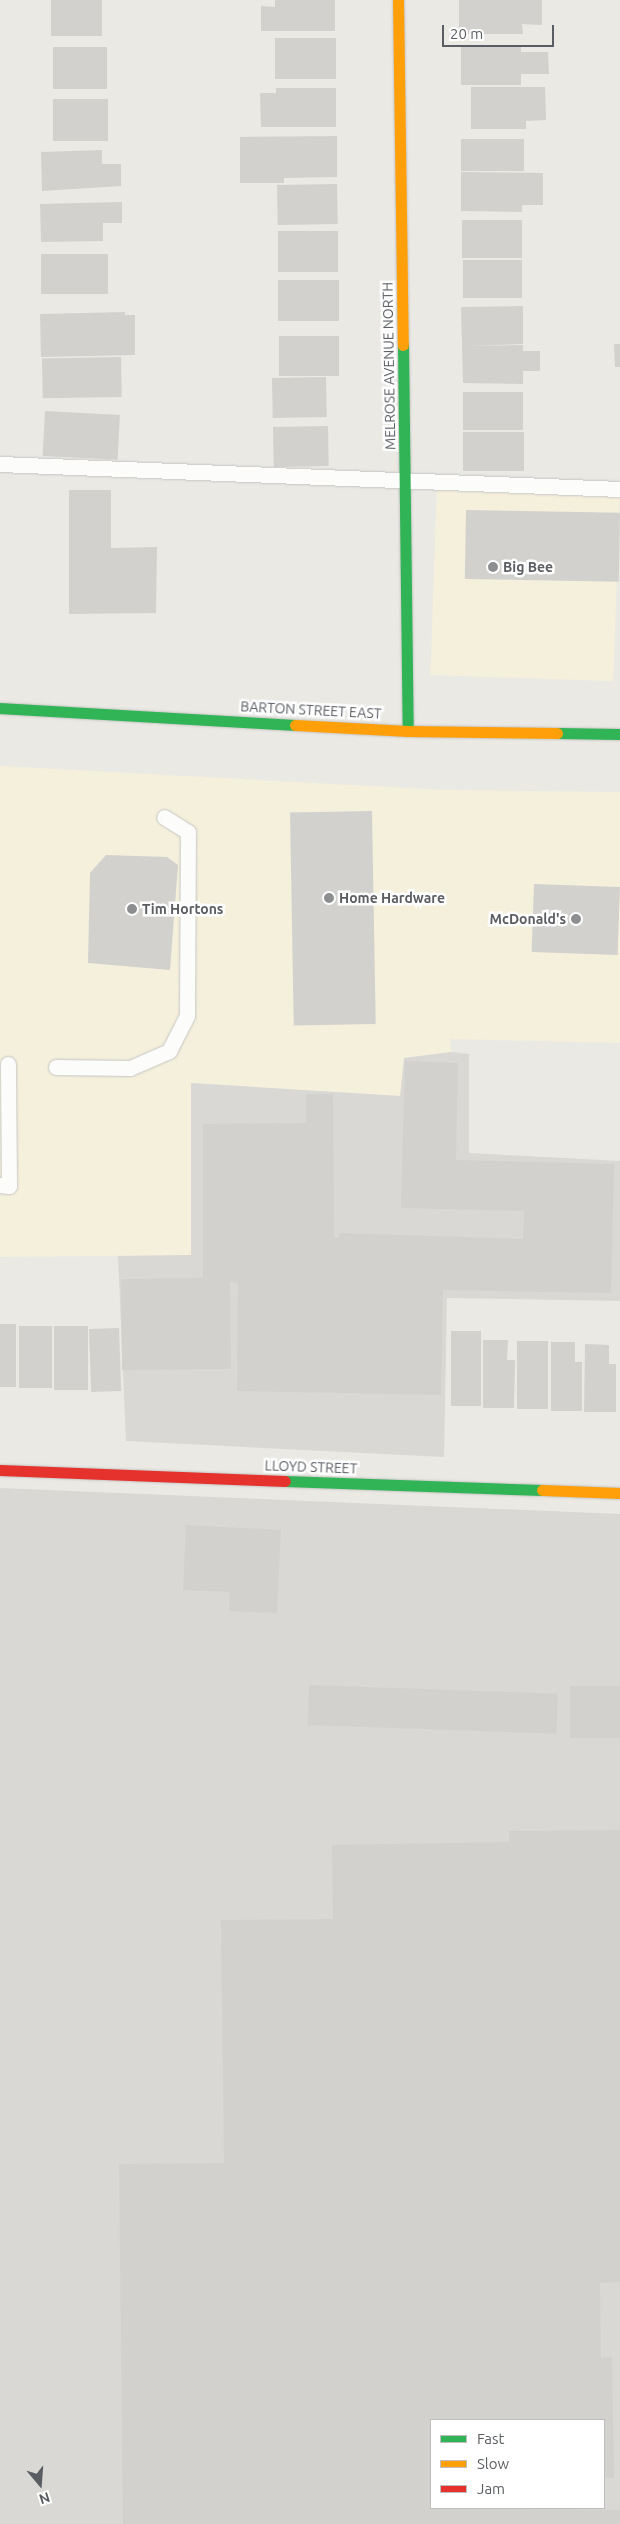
<!DOCTYPE html>
<html>
<head>
<meta charset="utf-8">
<style>
  body { margin:0 }
  #map { position:relative; width:620px; height:2524px; overflow:hidden; background:#eae9e4; font-family:Ubuntu,sans-serif }
  div>[style] { position:absolute }
  [style*='--x'] { left:calc(var(--x)*1px); top:calc(var(--y)*1px); width:calc(var(--w)*1px); rotate:calc(var(--a)*1deg) }
  .commercial>* { inset:0; background:#f4f0dc; transform-origin:0 0 }
  .industrial>* { inset:0; background:#d9d8d4 }
  .building>* { inset:0; background:#d2d1ce; transform-origin:0 0 }
  .roads { filter:drop-shadow(0 0 1px #c6c6c5) drop-shadow(0 0 1px #c6c6c5) }
  .lane>* { height:15px; margin:-7.5px; padding:0 7.5px; transform-origin:7.5px; border-radius:7.5px; background:#fcfcfb }
  .fast>* { height:11px; margin:-5.5px; padding:0 5.5px; transform-origin:5.5px; border-radius:5.5px; background:#30b455 }
  .slow>* { height:11px; margin:-5.5px; padding:0 5.5px; transform-origin:5.5px; border-radius:5.5px; background:#ff9f0a }
  .jam>* { height:11px; margin:-5.5px; padding:0 5.5px; transform-origin:5.5px; border-radius:5.5px; background:#e5322d }
  .dots>* { width:14px; height:14px; translate:-50% -50%; box-sizing:border-box; border:2px solid #fff; border-radius:50% }
  span { translate:-50% -50%; white-space:nowrap; text-align:center; line-height:1.15; -webkit-text-stroke:5px #fff; paint-order:stroke }
  .street-label { font-size:14px; color:#5a5d62 }
  .poi-label { font-size:14px; color:#5a5d62; font-weight:700 }
  .left { translate:0 -50%; text-align:left }
  .right { translate:-100% -50%; text-align:right }
  .legend { position:absolute; left:430px; top:2419px; width:175px; height:90px; box-sizing:border-box; background:#fff; border:1px solid #bdbec0; margin:0; padding:6px 9px; list-style:none; font-size:15px; color:#5a5d62 }
  .legend li { display:flex; align-items:center; gap:10px; height:25px }
  .legend b { width:25px; border:1px solid #bdbec0 }
  .north { position:absolute; left:15px; top:2459px; width:50px; height:50px; -webkit-text-stroke:4px #fff; paint-order:stroke; rotate:162deg; font-size:14px; font-weight:700; line-height:20px; text-align:center; color:#5a5d62 }
  .north::after { content:''; display:block; margin:auto; width:18px; height:22px; background:#5a5d62; clip-path:polygon(50% 0,100% 100%,50% 72%,0 100%) }
  .scale { position:absolute; left:442px; top:25px; width:112px; height:22px; box-sizing:border-box; border:2px solid #5a5d62; border-top:0; padding-left:6px; font-size:15px; line-height:18px; white-space:nowrap; color:#5a5d62; -webkit-text-stroke:4px #fff; paint-order:stroke }
</style>
</head>
<body>
<div id="map">
  <div class="commercial">
    <i style="left:437px;top:484px;width:183px;height:191px;rotate:2deg"></i>
    <i style="clip-path:polygon(0 766px,444px 790px,620px 792px,620px 1043px,450px 1039px,451px 1052px,404px 1058px,401px 1096px,191px 1083px,191px 1255px,0 1257px)"></i>
  </div>
  <div class="industrial">
    <i style="clip-path:polygon(451px 1052px,469px 1054px,469px 1153px,620px 1161px,620px 1301px,447px 1298px,444px 1457px,126px 1441px,118px 1256px,191px 1255px,191px 1083px,400px 1096px,404px 1058px)"></i>
    <i style="clip-path:polygon(evenodd,0 1488px,620px 1514px,620px 2524px,0 2524px,0 1488px,431px 2420px,604px 2420px,604px 2508px,431px 2508px,431px 2420px)"></i>
  </div>
  <div class="building">
    <i style="left:51px;top:0;width:51px;height:36px"></i>
    <i style="clip-path:polygon(275px 0,335px 0,335px 31px,261px 31px,261px 6px,275px 7px)"></i>
    <i style="clip-path:polygon(459px 0,542px 0,542px 25px,522px 24px,523px 34px,459px 34px)"></i>
    <i style="left:336px;top:38px;width:41px;height:61px;rotate:90deg"></i>
    <i style="clip-path:polygon(461px 45px,521px 45px,521px 52px,548px 52px,549px 74px,521px 74px,521px 85px,461px 85px)"></i>
    <i style="left:53px;top:47px;width:54px;height:42px"></i>
    <i style="clip-path:polygon(471px 87px,545px 87px,546px 120px,526px 121px,526px 129px,471px 129px)"></i>
    <i style="clip-path:polygon(276px 88px,336px 88px,336px 127px,261px 127px,260px 93px,276px 93px)"></i>
    <i style="left:53px;top:99px;width:55px;height:42px"></i>
    <i style="clip-path:polygon(337px 136px,337px 177px,284px 178px,284px 183px,240px 183px,240px 137px)"></i>
    <i style="left:461px;top:139px;width:63px;height:32px"></i>
    <i style="clip-path:polygon(102px 150px,102px 164px,121px 164px,121px 186px,42px 191px,41px 152px)"></i>
    <i style="clip-path:polygon(461px 172px,543px 173px,543px 205px,522px 205px,522px 212px,461px 211px)"></i>
    <i style="left:337px;top:184px;width:40px;height:60px;rotate:89deg"></i>
    <i style="clip-path:polygon(122px 202px,122px 223px,103px 223px,103px 241px,41px 242px,40px 204px)"></i>
    <i style="left:522px;top:220px;width:38px;height:60px;rotate:90deg"></i>
    <i style="left:338px;top:231px;width:41px;height:60px;rotate:90deg"></i>
    <i style="left:108px;top:254px;width:40px;height:67px;rotate:90deg"></i>
    <i style="left:463px;top:260px;width:59px;height:38px"></i>
    <i style="left:278px;top:280px;width:61px;height:41px"></i>
    <i style="clip-path:polygon(523px 306px,523px 344px,468px 346px,523px 345px,523px 351px,540px 351px,540px 371px,523px 371px,523px 384px,463px 383px,461px 307px)"></i>
    <i style="clip-path:polygon(125px 312px,125px 315px,135px 315px,135px 355px,41px 357px,40px 314px)"></i>
    <i style="left:279px;top:336px;width:60px;height:40px"></i>
    <i style="clip-path:polygon(614px 344px,620px 344px,620px 367px,615px 367px)"></i>
    <i style="left:121px;top:357px;width:40px;height:79px;rotate:89deg"></i>
    <i style="left:326px;top:377px;width:40px;height:54px;rotate:89deg"></i>
    <i style="left:463px;top:392px;width:60px;height:38px"></i>
    <i style="left:45px;top:411px;width:75px;height:45px;rotate:3deg"></i>
    <i style="left:328px;top:426px;width:40px;height:55px;rotate:89deg"></i>
    <i style="left:524px;top:432px;width:39px;height:61px;rotate:90deg"></i>
    <i style="clip-path:polygon(69px 490px,111px 490px,111px 548px,157px 547px,156px 613px,69px 614px)"></i>
    <i style="left:466px;top:510px;width:154px;height:69px;rotate:1deg"></i>
    <i style="left:372px;top:811px;width:213px;height:82px;rotate:89deg"></i>
    <i style="clip-path:polygon(106px 855px,167px 857px,178px 865px,170px 970px,88px 963px,90px 873px)"></i>
    <i style="left:534px;top:884px;width:86px;height:68px;rotate:2deg"></i>
    <i style="clip-path:polygon(405px 1061px,458px 1063px,456px 1160px,614px 1164px,611px 1293px,443px 1290px,441px 1395px,237px 1391px,238px 1283px,230px 1282px,231px 1369px,122px 1370px,121px 1279px,203px 1278px,203px 1124px,306px 1123px,306px 1094px,333px 1094px,334px 1237px,339px 1238px,339px 1233px,523px 1239px,524px 1211px,401px 1208px)"></i>
    <i style="left:0;top:1324px;width:16px;height:63px"></i>
    <i style="left:52px;top:1326px;width:62px;height:33px;rotate:90deg"></i>
    <i style="left:54px;top:1326px;width:34px;height:64px"></i>
    <i style="left:119px;top:1328px;width:63px;height:30px;rotate:88deg"></i>
    <i style="left:451px;top:1331px;width:30px;height:75px"></i>
    <i style="clip-path:polygon(483px 1340px,508px 1340px,507px 1360px,515px 1360px,514px 1408px,483px 1408px)"></i>
    <i style="left:517px;top:1341px;width:31px;height:68px"></i>
    <i style="clip-path:polygon(551px 1342px,575px 1342px,575px 1362px,582px 1362px,582px 1411px,551px 1411px)"></i>
    <i style="clip-path:polygon(585px 1344px,609px 1345px,609px 1364px,616px 1364px,616px 1412px,584px 1412px)"></i>
    <i style="clip-path:polygon(186px 1525px,281px 1530px,277px 1613px,229px 1611px,230px 1592px,183px 1590px)"></i>
    <i style="left:309px;top:1685px;width:249px;height:40px;rotate:2deg"></i>
    <i style="left:620px;top:1686px;width:52px;height:50px;rotate:90deg"></i>
    <i style="clip-path:polygon(620px 1830px,620px 2282px,600px 2283px,601px 2358px,612px 2357px,614px 2478px,604px 2478px,604px 2420px,431px 2420px,431px 2508px,620px 2510px,620px 2524px,123px 2524px,119px 2164px,224px 2163px,221px 1920px,333px 1919px,332px 1845px,509px 1842px,509px 1831px)"></i>
  </div>
  <div class="roads">
    <div class="lane">
      <i style="--x:0;--y:464;--w:621;--a:2.31"></i>
      <i style="--x:56;--y:1067;--w:74;--a:0.8"></i>
      <i style="--x:130;--y:1068;--w:43;--a:-23.6"></i>
      <i style="--x:169;--y:1051;--w:39;--a:-63"></i>
      <i style="--x:187;--y:1016;--w:184;--a:-89.7"></i>
      <i style="--x:188;--y:832;--w:28;--a:-148"></i>
      <i style="--x:0;--y:1185;--w:9;--a:6"></i>
      <i style="--x:9;--y:1186;--w:122;--a:-90.5"></i>
    </div>
    <div class="fast">
      <i style="--x:403;--y:345;--w:386;--a:89.3"></i>
      <i style="--x:0;--y:708;--w:295;--a:3.3"></i>
      <i style="--x:557;--y:733;--w:63;--a:0.9"></i>
      <i style="--x:285;--y:1481;--w:257;--a:2"></i>
    </div>
    <div class="slow">
      <i style="--x:398;--y:0;--w:345;--a:89.2"></i>
      <i style="--x:295;--y:725;--w:113;--a:3"></i>
      <i style="--x:408;--y:731;--w:149;--a:0.8"></i>
      <i style="--x:542;--y:1490;--w:78;--a:2.2"></i>
    </div>
    <div class="jam">
      <i style="--x:0;--y:1470;--w:285;--a:2.2"></i>
    </div>
  </div>
  <div class="dots">
    <i style="left:493px;top:567px;background:#8c8e90"></i>
    <i style="left:329px;top:898px;background:#8c8e90"></i>
    <i style="left:132px;top:909px;background:#8c8e90"></i>
    <i style="left:576px;top:919px;background:#8c8e90"></i>
  </div>
  <div class="street-label">
    <span style="left:389px;top:366px;rotate:-91deg">MELROSE AVENUE NORTH</span>
    <span style="left:311px;top:710px;rotate:3deg">BARTON STREET EAST</span>
    <span style="left:311px;top:1467px;rotate:2deg">LLOYD STREET</span>
  </div>
  <div class="poi-label">
    <span class="left" style="left:503px;top:567px">Big Bee</span>
    <span class="left" style="left:339px;top:898px">Home Hardware</span>
    <span class="left" style="left:142px;top:909px">Tim Hortons</span>
    <span class="right" style="left:566px;top:919px">McDonald's</span>
  </div>
  <ul class="legend">
  <li><b style="height:6px;background:#30b455"></b>Fast</li>
  <li><b style="height:6px;background:#ff9f0a"></b>Slow</li>
  <li><b style="height:6px;background:#e5322d"></b>Jam</li>
  </ul>
  <div class="north">N</div>
  <div class="scale">20 m</div>
</div>
</body>
</html>
